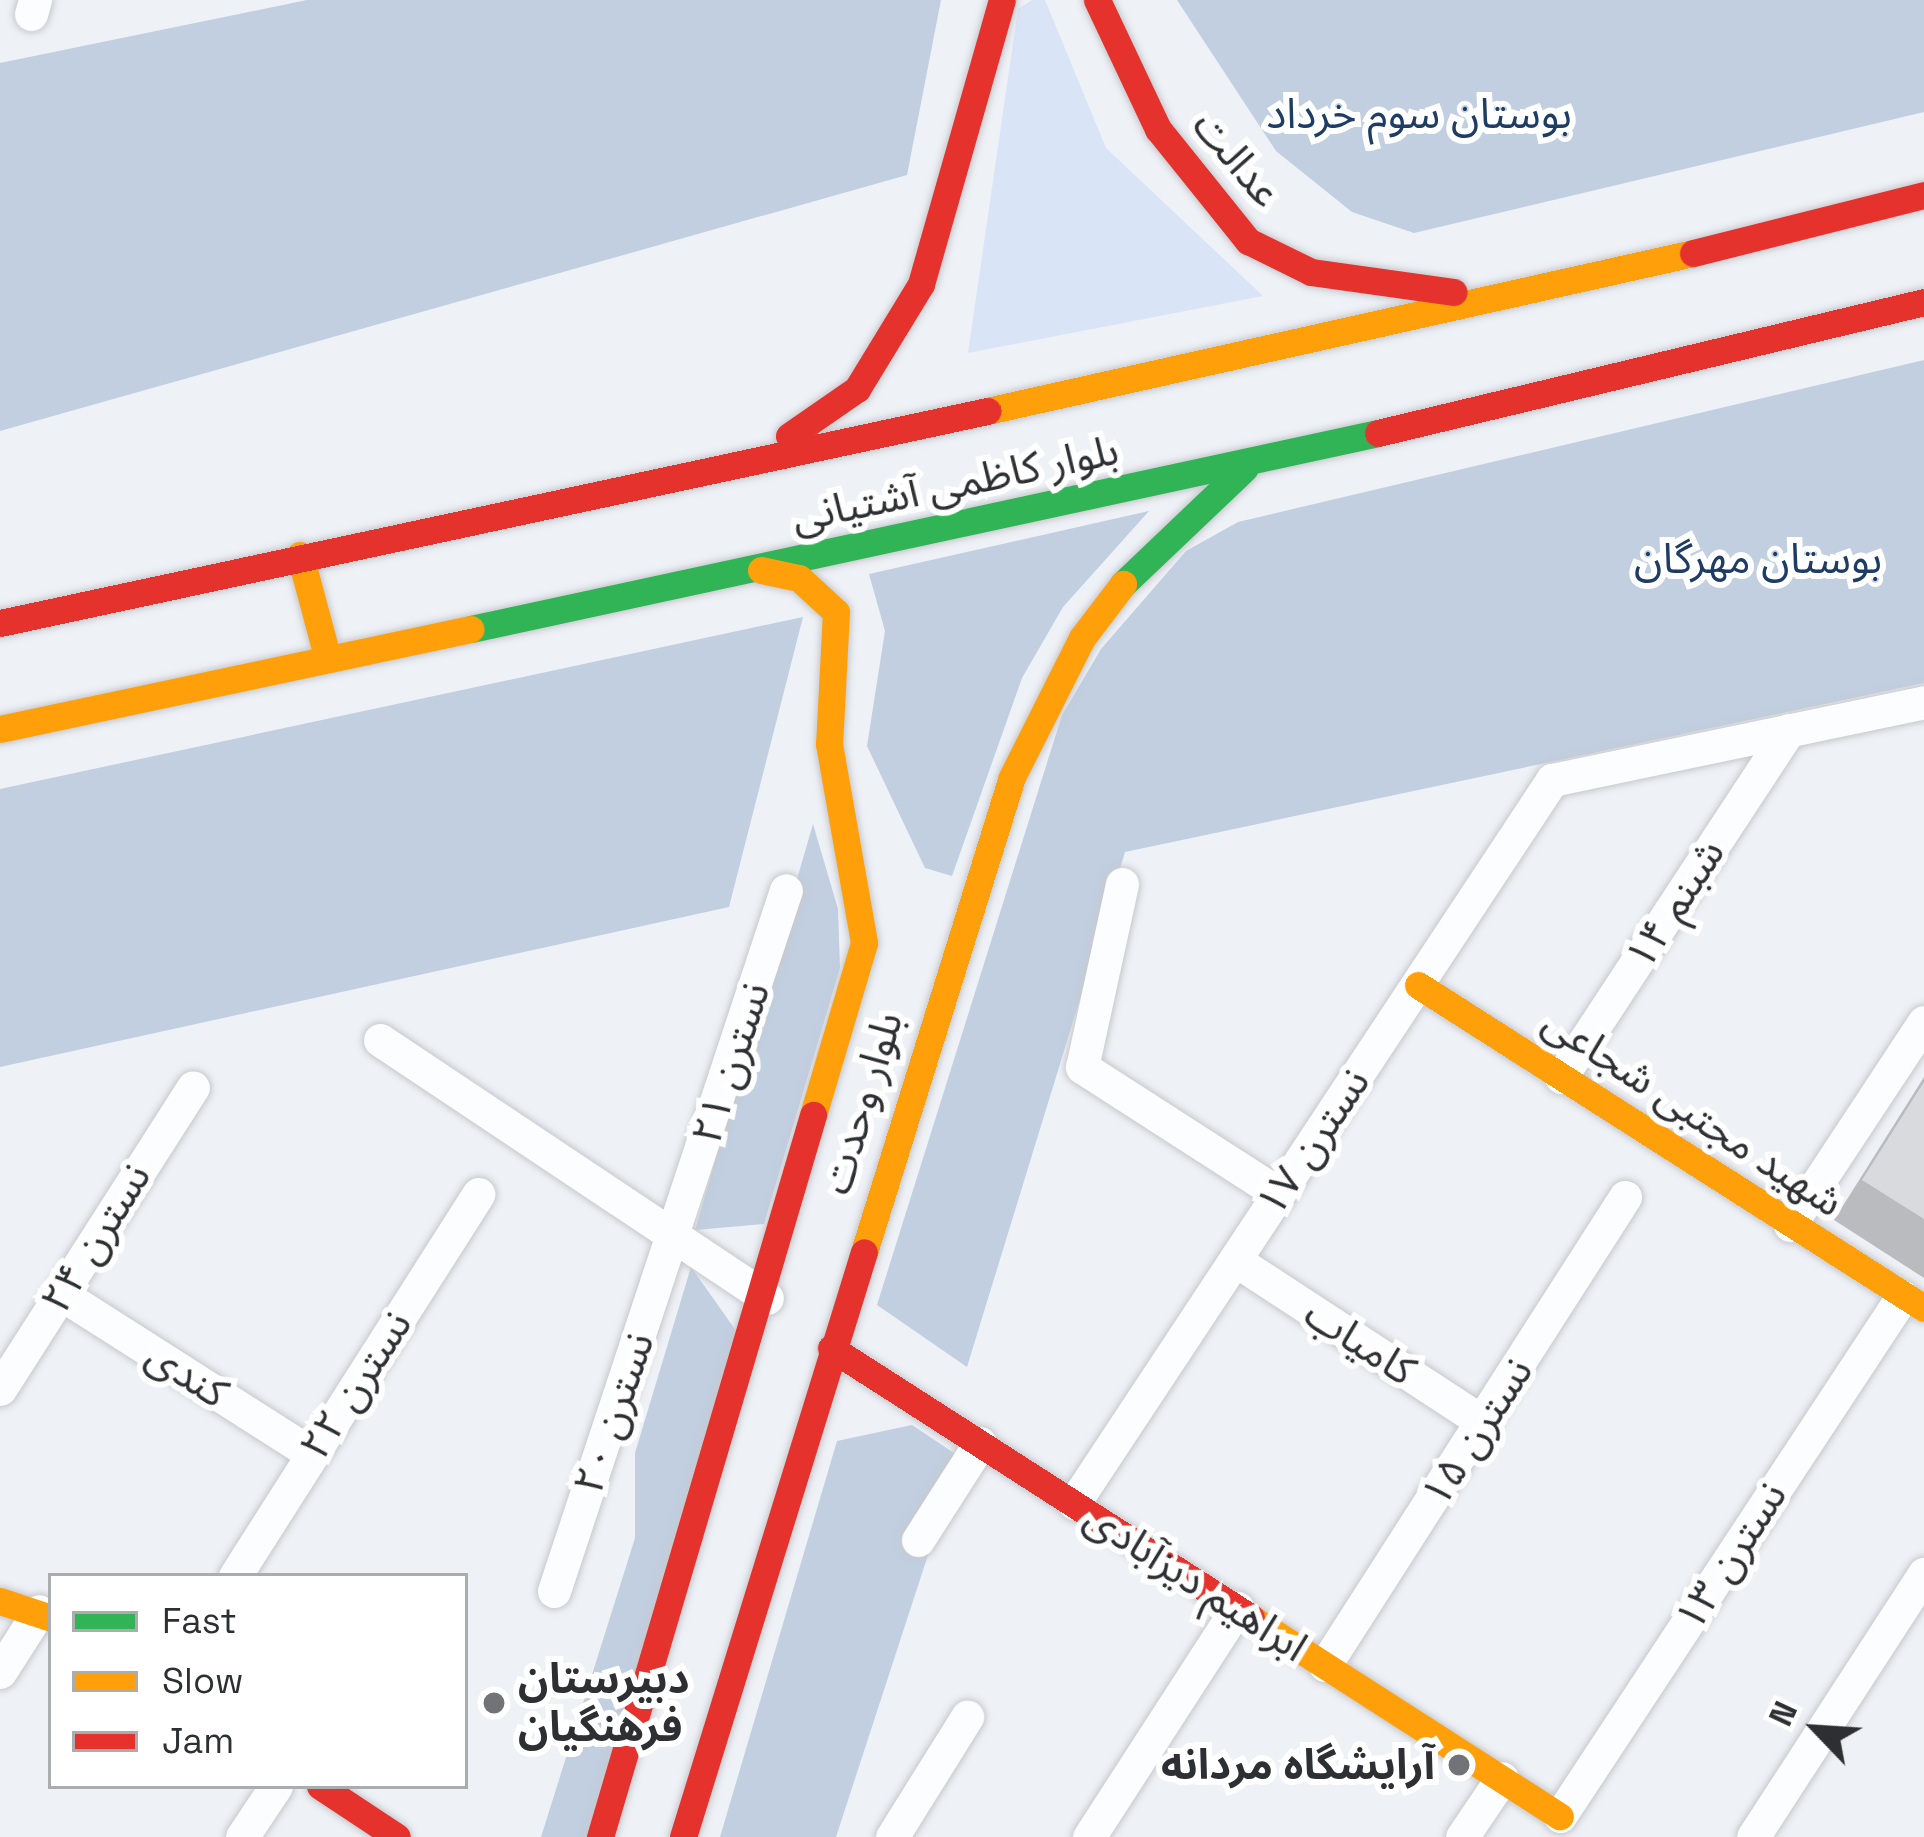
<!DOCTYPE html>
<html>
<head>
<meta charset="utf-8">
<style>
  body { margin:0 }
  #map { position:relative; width:1924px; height:1837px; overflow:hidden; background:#eef1f6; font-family:"Space Grotesk","Noto Sans Arabic",sans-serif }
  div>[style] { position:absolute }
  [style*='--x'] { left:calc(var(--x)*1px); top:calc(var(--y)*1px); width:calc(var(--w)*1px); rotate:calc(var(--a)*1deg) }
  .green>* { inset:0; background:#d9e5f7 }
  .forest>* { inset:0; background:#c1cfe1 }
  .roads { filter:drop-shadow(0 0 3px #c7c9cd) drop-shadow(0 0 3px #c7c9cd) }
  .street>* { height:33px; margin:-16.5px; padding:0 16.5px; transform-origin:16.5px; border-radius:16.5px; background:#fcfdfe }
  .fast>* { height:27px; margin:-13.5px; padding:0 13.5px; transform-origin:13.5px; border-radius:13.5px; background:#30b455 }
  .slow>* { height:27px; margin:-13.5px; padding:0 13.5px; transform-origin:13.5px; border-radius:13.5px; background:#ff9f0a }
  .jam>* { height:27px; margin:-13.5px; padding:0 13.5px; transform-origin:13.5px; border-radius:13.5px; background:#e5322d }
  .wall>* { inset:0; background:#babbbf }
  .building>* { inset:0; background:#d8dade }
  .dots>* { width:33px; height:33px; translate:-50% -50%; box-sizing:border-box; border:6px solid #fff; border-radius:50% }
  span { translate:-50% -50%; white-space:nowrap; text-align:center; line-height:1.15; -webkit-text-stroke:12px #fff; paint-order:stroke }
  .park-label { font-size:42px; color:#1e3c64 }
  .street-label { font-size:42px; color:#2d2f33 }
  .poi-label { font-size:42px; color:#2d2f33; font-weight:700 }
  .left { translate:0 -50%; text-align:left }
  .right { translate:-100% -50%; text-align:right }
  .legend { position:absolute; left:48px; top:1573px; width:420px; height:216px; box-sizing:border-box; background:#fff; border:3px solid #abacad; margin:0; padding:15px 21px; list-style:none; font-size:36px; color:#2d2f33 }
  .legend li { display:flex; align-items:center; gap:24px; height:60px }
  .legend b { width:60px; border:3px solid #abacad }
  .north { position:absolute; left:1756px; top:1669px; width:120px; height:120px; -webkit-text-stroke:9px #fff; paint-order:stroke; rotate:295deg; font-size:33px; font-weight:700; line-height:48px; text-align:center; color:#2d2f33 }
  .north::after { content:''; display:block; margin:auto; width:42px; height:54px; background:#2d2f33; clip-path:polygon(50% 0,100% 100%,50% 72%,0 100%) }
</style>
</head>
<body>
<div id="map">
  <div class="green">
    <i style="clip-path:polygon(1032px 0,1045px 0,1106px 148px,1263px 296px,968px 353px,1018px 9px)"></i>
  </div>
  <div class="forest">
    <i style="clip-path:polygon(307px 0,941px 0,907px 175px,0 431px,0 63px)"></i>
    <i style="clip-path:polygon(1177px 0,1924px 0,1924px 112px,1414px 233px,1352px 212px,1276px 151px)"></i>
    <i style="clip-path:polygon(1924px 360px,1924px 683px,1125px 852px,967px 1367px,877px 1305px,1062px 715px,1101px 649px,1186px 551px,1238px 522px)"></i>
    <i style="clip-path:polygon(1149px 511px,1063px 607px,1022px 678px,952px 876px,925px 868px,867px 746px,885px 631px,869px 574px)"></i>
    <i style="clip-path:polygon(803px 617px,729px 907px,0 1067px,0 789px)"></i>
    <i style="clip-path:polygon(813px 824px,838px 909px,840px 968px,764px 1224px,695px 1230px)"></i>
    <i style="clip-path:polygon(691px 1267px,739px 1335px,588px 1837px,541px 1837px,635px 1538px,635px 1453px)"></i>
    <i style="clip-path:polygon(912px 1425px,960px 1457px,836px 1837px,720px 1837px,837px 1441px)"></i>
  </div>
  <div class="roads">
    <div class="street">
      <i style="--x:31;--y:14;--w:15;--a:-74"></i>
      <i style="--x:1122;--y:884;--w:187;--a:102.3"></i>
      <i style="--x:1082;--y:1067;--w:234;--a:32.8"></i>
      <i style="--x:380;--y:1040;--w:465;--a:33.7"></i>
      <i style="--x:1561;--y:1077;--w:415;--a:-56.7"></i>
      <i style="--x:1790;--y:1225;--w:243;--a:-56.6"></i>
      <i style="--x:1235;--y:1260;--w:298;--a:33.2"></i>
      <i style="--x:61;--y:1294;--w:298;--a:32.5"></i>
      <i style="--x:0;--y:1389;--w:358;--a:-57.4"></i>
      <i style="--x:1074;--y:1503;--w:867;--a:-56.53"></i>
      <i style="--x:1552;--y:780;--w:380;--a:-11.8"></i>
      <i style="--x:918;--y:1540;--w:115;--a:-57.4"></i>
      <i style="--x:235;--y:1576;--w:453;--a:-57.5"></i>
      <i style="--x:554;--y:1591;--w:738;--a:-71.69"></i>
      <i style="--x:1325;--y:1665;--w:556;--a:-57.34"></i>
      <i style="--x:0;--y:1672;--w:72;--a:-57.4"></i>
      <i style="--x:1560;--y:1816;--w:622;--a:-56.62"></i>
      <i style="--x:242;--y:1837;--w:61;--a:-56.3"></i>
      <i style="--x:892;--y:1837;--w:142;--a:-58"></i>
      <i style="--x:1089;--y:1837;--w:273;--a:-57.1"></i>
      <i style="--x:1462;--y:1837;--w:71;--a:-55.9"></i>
      <i style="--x:1753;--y:1837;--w:314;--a:-57"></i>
    </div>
    <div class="fast">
      <i style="--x:1123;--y:584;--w:168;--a:-43.6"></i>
      <i style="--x:471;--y:629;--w:928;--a:-12.19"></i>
    </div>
    <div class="slow">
      <i style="--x:987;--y:411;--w:723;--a:-12.61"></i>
      <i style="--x:300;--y:555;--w:105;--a:75"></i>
      <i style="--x:761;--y:570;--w:39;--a:12"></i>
      <i style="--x:799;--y:578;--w:50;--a:42.6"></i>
      <i style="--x:836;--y:612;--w:132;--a:93"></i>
      <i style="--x:829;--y:744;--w:202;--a:80"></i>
      <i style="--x:864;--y:943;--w:179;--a:106.5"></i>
      <i style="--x:0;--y:729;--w:481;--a:-12"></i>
      <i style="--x:1418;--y:985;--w:600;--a:32.55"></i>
      <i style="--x:864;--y:1252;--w:495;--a:-72.7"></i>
      <i style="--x:1011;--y:779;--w:158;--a:-63.3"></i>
      <i style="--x:1082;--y:638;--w:68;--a:-52.8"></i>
      <i style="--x:0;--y:1601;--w:54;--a:18.4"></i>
      <i style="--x:1251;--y:1618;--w:367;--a:32.7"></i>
    </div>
    <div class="jam">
      <i style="--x:1097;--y:0;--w:143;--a:64.7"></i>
      <i style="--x:1158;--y:129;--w:144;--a:51.2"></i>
      <i style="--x:1248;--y:241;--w:70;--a:26.2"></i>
      <i style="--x:1311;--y:272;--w:144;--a:8"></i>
      <i style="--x:1693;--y:253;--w:238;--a:-14.1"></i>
      <i style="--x:1378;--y:433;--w:561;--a:-13.49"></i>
      <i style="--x:789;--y:436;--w:83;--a:-34.7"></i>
      <i style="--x:857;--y:389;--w:123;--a:-58.6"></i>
      <i style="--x:921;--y:284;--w:295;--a:-74.1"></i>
      <i style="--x:0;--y:623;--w:1010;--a:-12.12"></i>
      <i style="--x:831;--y:1348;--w:499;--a:32.7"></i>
      <i style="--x:320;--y:1786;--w:92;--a:33.5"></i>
      <i style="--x:600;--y:1837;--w:753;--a:-73.56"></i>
      <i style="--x:683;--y:1837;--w:612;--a:-72.81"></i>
    </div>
  </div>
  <div class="wall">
    <i style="clip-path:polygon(1924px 1077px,1924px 1278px,1834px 1220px)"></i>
  </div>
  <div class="building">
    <i style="clip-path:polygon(1924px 1082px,1924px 1219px,1862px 1180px)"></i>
  </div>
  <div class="dots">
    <i style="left:494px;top:1703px;background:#717377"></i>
    <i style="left:1459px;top:1765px;background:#717377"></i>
  </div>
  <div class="park-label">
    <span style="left:1419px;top:114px">بوستان سوم خرداد</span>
    <span style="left:1758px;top:559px">بوستان مهرگان</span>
  </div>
  <div class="street-label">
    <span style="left:1237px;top:159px;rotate:50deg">عدالت</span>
    <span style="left:955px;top:484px;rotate:-12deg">بلوار کاظمی آشتیانی</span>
    <span style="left:1675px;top:904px;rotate:-57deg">شبنم ۱۴</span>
    <span style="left:731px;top:1063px;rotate:-72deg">نسترن ۲۱</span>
    <span style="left:862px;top:1103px;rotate:-73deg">بلوار وحدت</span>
    <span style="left:1693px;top:1112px;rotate:33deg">شهید مجتبی شجاعی</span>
    <span style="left:1313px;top:1142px;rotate:-56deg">نسترن ۱۷</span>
    <span style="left:96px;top:1238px;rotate:-58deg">نسترن ۲۴</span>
    <span style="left:1360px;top:1342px;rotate:33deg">کامیاب</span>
    <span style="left:187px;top:1374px;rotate:33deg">کندی</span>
    <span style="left:356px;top:1385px;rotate:-57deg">نسترن ۲۲</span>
    <span style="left:614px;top:1413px;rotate:-71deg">نسترن ۲۰</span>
    <span style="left:1477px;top:1432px;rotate:-57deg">نسترن ۱۵</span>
    <span style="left:1731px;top:1556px;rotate:-57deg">نسترن ۱۳</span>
    <span style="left:1196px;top:1582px;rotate:33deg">ابراهیم دیزآبادی</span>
  </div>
  <div class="poi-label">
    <span class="left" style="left:518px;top:1703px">دبیرستان<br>فرهنگیان</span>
    <span class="right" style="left:1435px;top:1765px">آرایشگاه مردانه</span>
  </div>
  <ul class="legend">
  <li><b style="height:15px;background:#30b455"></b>Fast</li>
  <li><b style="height:15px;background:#ff9f0a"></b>Slow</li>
  <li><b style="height:15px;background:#e5322d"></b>Jam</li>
  </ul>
  <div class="north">N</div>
</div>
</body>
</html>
